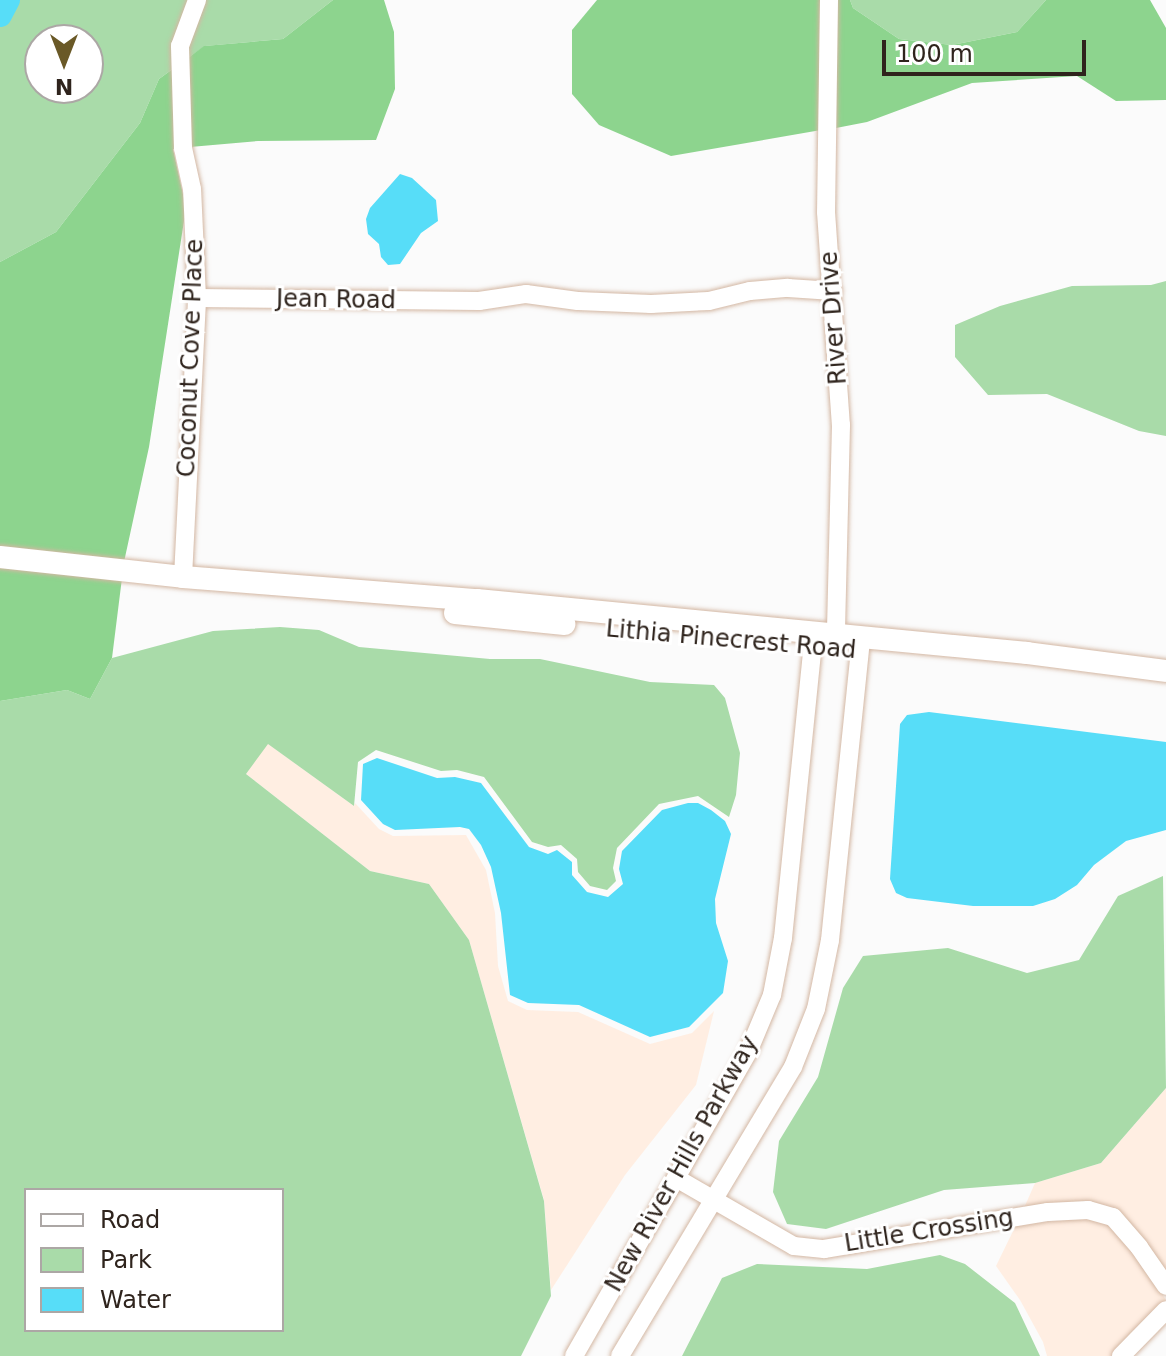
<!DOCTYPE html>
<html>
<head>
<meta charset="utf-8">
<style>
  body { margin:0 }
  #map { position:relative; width:1166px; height:1356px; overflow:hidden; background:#fbfbfb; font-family:"DejaVu Sans",sans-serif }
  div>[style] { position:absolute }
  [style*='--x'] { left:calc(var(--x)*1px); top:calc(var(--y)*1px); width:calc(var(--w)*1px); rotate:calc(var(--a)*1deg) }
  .commercial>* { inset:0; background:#ffeee2 }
  .green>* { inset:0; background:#a9dba9 }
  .forest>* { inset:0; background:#8dd48e }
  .water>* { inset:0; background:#57ddf8 }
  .river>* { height:24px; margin:-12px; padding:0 12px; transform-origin:12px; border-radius:12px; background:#57ddf8 }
  .roads { filter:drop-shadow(0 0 2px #d3b7a3) drop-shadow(0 0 2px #d3b7a3) }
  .minor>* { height:18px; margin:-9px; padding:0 9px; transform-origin:9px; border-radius:9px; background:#fff }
  .major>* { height:22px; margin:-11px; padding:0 11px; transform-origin:11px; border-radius:11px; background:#fff }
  span { translate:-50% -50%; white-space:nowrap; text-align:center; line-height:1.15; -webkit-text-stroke:6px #fff; paint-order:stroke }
  .street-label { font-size:24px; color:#2f241d }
  .legend { position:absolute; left:24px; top:1188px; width:260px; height:144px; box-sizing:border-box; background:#fff; border:2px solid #aca7a5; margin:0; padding:10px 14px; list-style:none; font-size:24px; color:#2f241d }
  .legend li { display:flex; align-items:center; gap:16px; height:40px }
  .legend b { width:40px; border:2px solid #aca7a5 }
  .north { position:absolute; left:24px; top:24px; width:80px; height:80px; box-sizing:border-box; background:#fff; border:2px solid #aca7a5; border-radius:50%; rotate:180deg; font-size:22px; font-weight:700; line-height:32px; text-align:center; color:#2f241d }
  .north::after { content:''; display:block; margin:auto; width:28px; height:36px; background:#6a5927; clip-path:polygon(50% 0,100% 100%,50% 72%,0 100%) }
  .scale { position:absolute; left:882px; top:40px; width:204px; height:36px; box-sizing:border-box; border:4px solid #2f241d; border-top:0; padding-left:10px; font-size:24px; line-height:28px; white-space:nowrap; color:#2f241d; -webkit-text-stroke:6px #fff; paint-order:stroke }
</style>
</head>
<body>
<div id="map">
  <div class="commercial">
    <i style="clip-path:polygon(267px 743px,354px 806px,355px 803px,379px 829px,393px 836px,466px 835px,486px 870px,495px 913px,498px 966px,508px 1001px,527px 1010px,578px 1012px,650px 1044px,692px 1033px,714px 1011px,696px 1085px,625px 1175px,551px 1290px,544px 1200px,469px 940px,429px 884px,370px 871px,246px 774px)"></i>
    <i style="clip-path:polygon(1166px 1088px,1166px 1273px,1117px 1212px,1024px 1208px,1035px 1183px,1101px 1163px)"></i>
    <i style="clip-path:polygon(1087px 1218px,1109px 1225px,1134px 1252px,1166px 1300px,1111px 1356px,1047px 1356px,1043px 1342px,1020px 1300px,996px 1266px,1016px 1225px)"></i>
  </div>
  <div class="green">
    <i style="clip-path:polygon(evenodd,0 0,190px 0,174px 68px,159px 79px,140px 123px,56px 232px,0 262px,0 0,40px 40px,88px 40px,88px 88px,40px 88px,40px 40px)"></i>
    <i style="clip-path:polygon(205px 0,333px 0,283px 39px,205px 46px,188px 58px,188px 48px)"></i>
    <i style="clip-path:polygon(850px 0,1046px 0,1017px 32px,952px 45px,899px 39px,853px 8px)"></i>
    <i style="clip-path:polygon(1166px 281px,1166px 436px,1139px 431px,1047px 394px,988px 395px,955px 357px,955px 325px,1000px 306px,1072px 286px,1151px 285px)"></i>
    <i style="clip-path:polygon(evenodd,280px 627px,319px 630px,359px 647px,490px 659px,540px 659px,650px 682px,714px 685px,725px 698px,740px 753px,736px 795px,729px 817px,698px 796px,659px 804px,617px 848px,613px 868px,616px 881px,607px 890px,590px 886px,578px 872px,577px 859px,561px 845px,548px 847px,532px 842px,484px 777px,457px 770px,441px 771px,376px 750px,358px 762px,354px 806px,268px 744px,246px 774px,370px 871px,429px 884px,469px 940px,544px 1201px,551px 1296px,521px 1356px,0 1356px,0 701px,67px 690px,90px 699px,112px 658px,213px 631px,280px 627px,26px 1190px,282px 1190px,282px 1330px,26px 1330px,26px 1190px)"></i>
    <i style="clip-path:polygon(1163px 876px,1166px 1088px,1101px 1163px,1035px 1183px,944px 1190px,826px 1229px,787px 1224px,773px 1192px,779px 1141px,818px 1077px,843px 988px,863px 956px,948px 948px,1027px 973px,1079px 960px,1118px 896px)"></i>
    <i style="clip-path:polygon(940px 1255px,965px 1264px,1015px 1303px,1040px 1356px,682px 1356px,722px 1278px,757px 1264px,867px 1269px)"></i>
  </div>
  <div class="forest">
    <i style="clip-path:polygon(333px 0,384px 0,394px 32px,395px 89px,376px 140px,258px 141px,190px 147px,188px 58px,204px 46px,283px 39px)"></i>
    <i style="clip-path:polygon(597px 0,822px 0,821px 130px,671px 156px,599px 125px,572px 94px,572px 30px)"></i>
    <i style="clip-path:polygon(836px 0,850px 0,853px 8px,899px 39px,952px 45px,1017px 32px,1046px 0,1150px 0,1166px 28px,1166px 100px,1116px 101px,1077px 76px,972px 83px,867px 122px,836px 128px)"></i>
    <i style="clip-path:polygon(174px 68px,176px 148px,173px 149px,186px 208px,149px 447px,124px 562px,0 549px,0 262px,56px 232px,140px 123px,159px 79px)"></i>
    <i style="clip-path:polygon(0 564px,122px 578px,112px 658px,90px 699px,67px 690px,0 701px)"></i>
  </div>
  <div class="water">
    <i style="clip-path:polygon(400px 174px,412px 178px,436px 200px,438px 221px,421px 233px,400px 264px,388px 265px,381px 257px,379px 244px,368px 234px,366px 219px,370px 208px)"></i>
    <i style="clip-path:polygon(929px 712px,1166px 742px,1166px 830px,1126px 841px,1094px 865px,1077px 885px,1055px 899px,1033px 906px,973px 906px,907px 898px,896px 893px,890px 879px,900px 724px,907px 715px)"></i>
    <i style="clip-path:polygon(377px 758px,437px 778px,455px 777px,481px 783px,529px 847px,548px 854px,557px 850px,572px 862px,572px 875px,587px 892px,608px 897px,623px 884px,619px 869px,622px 851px,662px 810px,688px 803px,698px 803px,711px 810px,725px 821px,731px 834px,715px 899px,716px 923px,728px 961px,723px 993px,689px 1027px,650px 1037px,579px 1005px,528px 1003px,510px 995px,501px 913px,491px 867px,481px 845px,469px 829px,460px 827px,395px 830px,383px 824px,361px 800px,363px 764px)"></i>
  </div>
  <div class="river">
    <i style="--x:0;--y:15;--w:17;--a:-62"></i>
  </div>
  <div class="roads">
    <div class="minor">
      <i style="--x:829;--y:0;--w:212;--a:90.8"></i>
      <i style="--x:826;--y:212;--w:214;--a:86"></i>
      <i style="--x:841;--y:425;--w:211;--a:91.4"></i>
      <i style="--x:197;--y:298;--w:282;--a:0.6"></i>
      <i style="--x:479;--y:301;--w:48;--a:-8.5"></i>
      <i style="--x:526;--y:294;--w:52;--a:7.7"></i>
      <i style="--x:578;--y:301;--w:73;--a:2.4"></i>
      <i style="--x:651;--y:304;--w:58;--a:-3"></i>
      <i style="--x:709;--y:301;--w:42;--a:-13.7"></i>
      <i style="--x:750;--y:291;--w:38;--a:-5"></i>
      <i style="--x:788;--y:288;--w:45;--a:3.8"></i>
      <i style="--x:183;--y:577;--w:279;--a:-87.1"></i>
      <i style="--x:197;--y:298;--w:109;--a:-92.6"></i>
      <i style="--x:192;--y:189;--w:42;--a:-102.4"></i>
      <i style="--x:183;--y:148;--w:102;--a:-91.7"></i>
      <i style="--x:180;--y:46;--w:49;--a:-69.7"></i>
      <i style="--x:676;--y:1178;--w:136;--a:30"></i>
      <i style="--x:794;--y:1246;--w:30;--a:6"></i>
      <i style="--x:824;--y:1249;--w:227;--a:-9.4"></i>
      <i style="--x:1048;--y:1212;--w:40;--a:-2.9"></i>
      <i style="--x:1088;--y:1210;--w:26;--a:16"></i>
      <i style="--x:1113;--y:1217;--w:40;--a:49"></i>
      <i style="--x:1139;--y:1247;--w:47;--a:55.3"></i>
      <i style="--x:574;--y:1356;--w:353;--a:-60.2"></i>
      <i style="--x:749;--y:1050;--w:60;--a:-67.3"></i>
      <i style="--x:772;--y:995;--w:58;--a:-79.1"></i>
      <i style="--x:783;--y:938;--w:307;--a:-84.2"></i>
      <i style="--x:620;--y:1356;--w:337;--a:-59.1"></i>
      <i style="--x:793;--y:1067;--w:62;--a:-68.4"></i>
      <i style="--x:816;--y:1009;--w:70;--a:-78.5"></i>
      <i style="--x:830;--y:940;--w:304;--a:-84.1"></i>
      <i style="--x:1121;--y:1356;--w:64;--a:-45.6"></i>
    </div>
    <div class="major">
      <i style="--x:0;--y:557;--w:184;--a:6.2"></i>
      <i style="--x:183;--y:577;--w:295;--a:4.5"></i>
      <i style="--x:477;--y:600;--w:553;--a:5.5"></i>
      <i style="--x:1027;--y:653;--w:140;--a:7.4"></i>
      <i style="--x:455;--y:613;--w:110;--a:5.8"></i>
    </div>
  </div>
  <div class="street-label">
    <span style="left:336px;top:300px;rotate:1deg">Jean Road</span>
    <span style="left:834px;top:318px;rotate:-94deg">River Drive</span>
    <span style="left:191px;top:358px;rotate:-88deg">Coconut Cove Place</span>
    <span style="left:731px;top:640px;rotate:5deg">Lithia Pinecrest Road</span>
    <span style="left:682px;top:1164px;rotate:-61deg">New River Hills Parkway</span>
    <span style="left:929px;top:1231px;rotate:-9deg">Little Crossing</span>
  </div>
  <ul class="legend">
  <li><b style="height:10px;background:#fff"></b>Road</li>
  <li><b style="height:22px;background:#a9dba9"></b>Park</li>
  <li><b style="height:22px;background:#57ddf8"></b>Water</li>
  </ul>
  <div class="north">N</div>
  <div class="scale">100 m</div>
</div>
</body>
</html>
